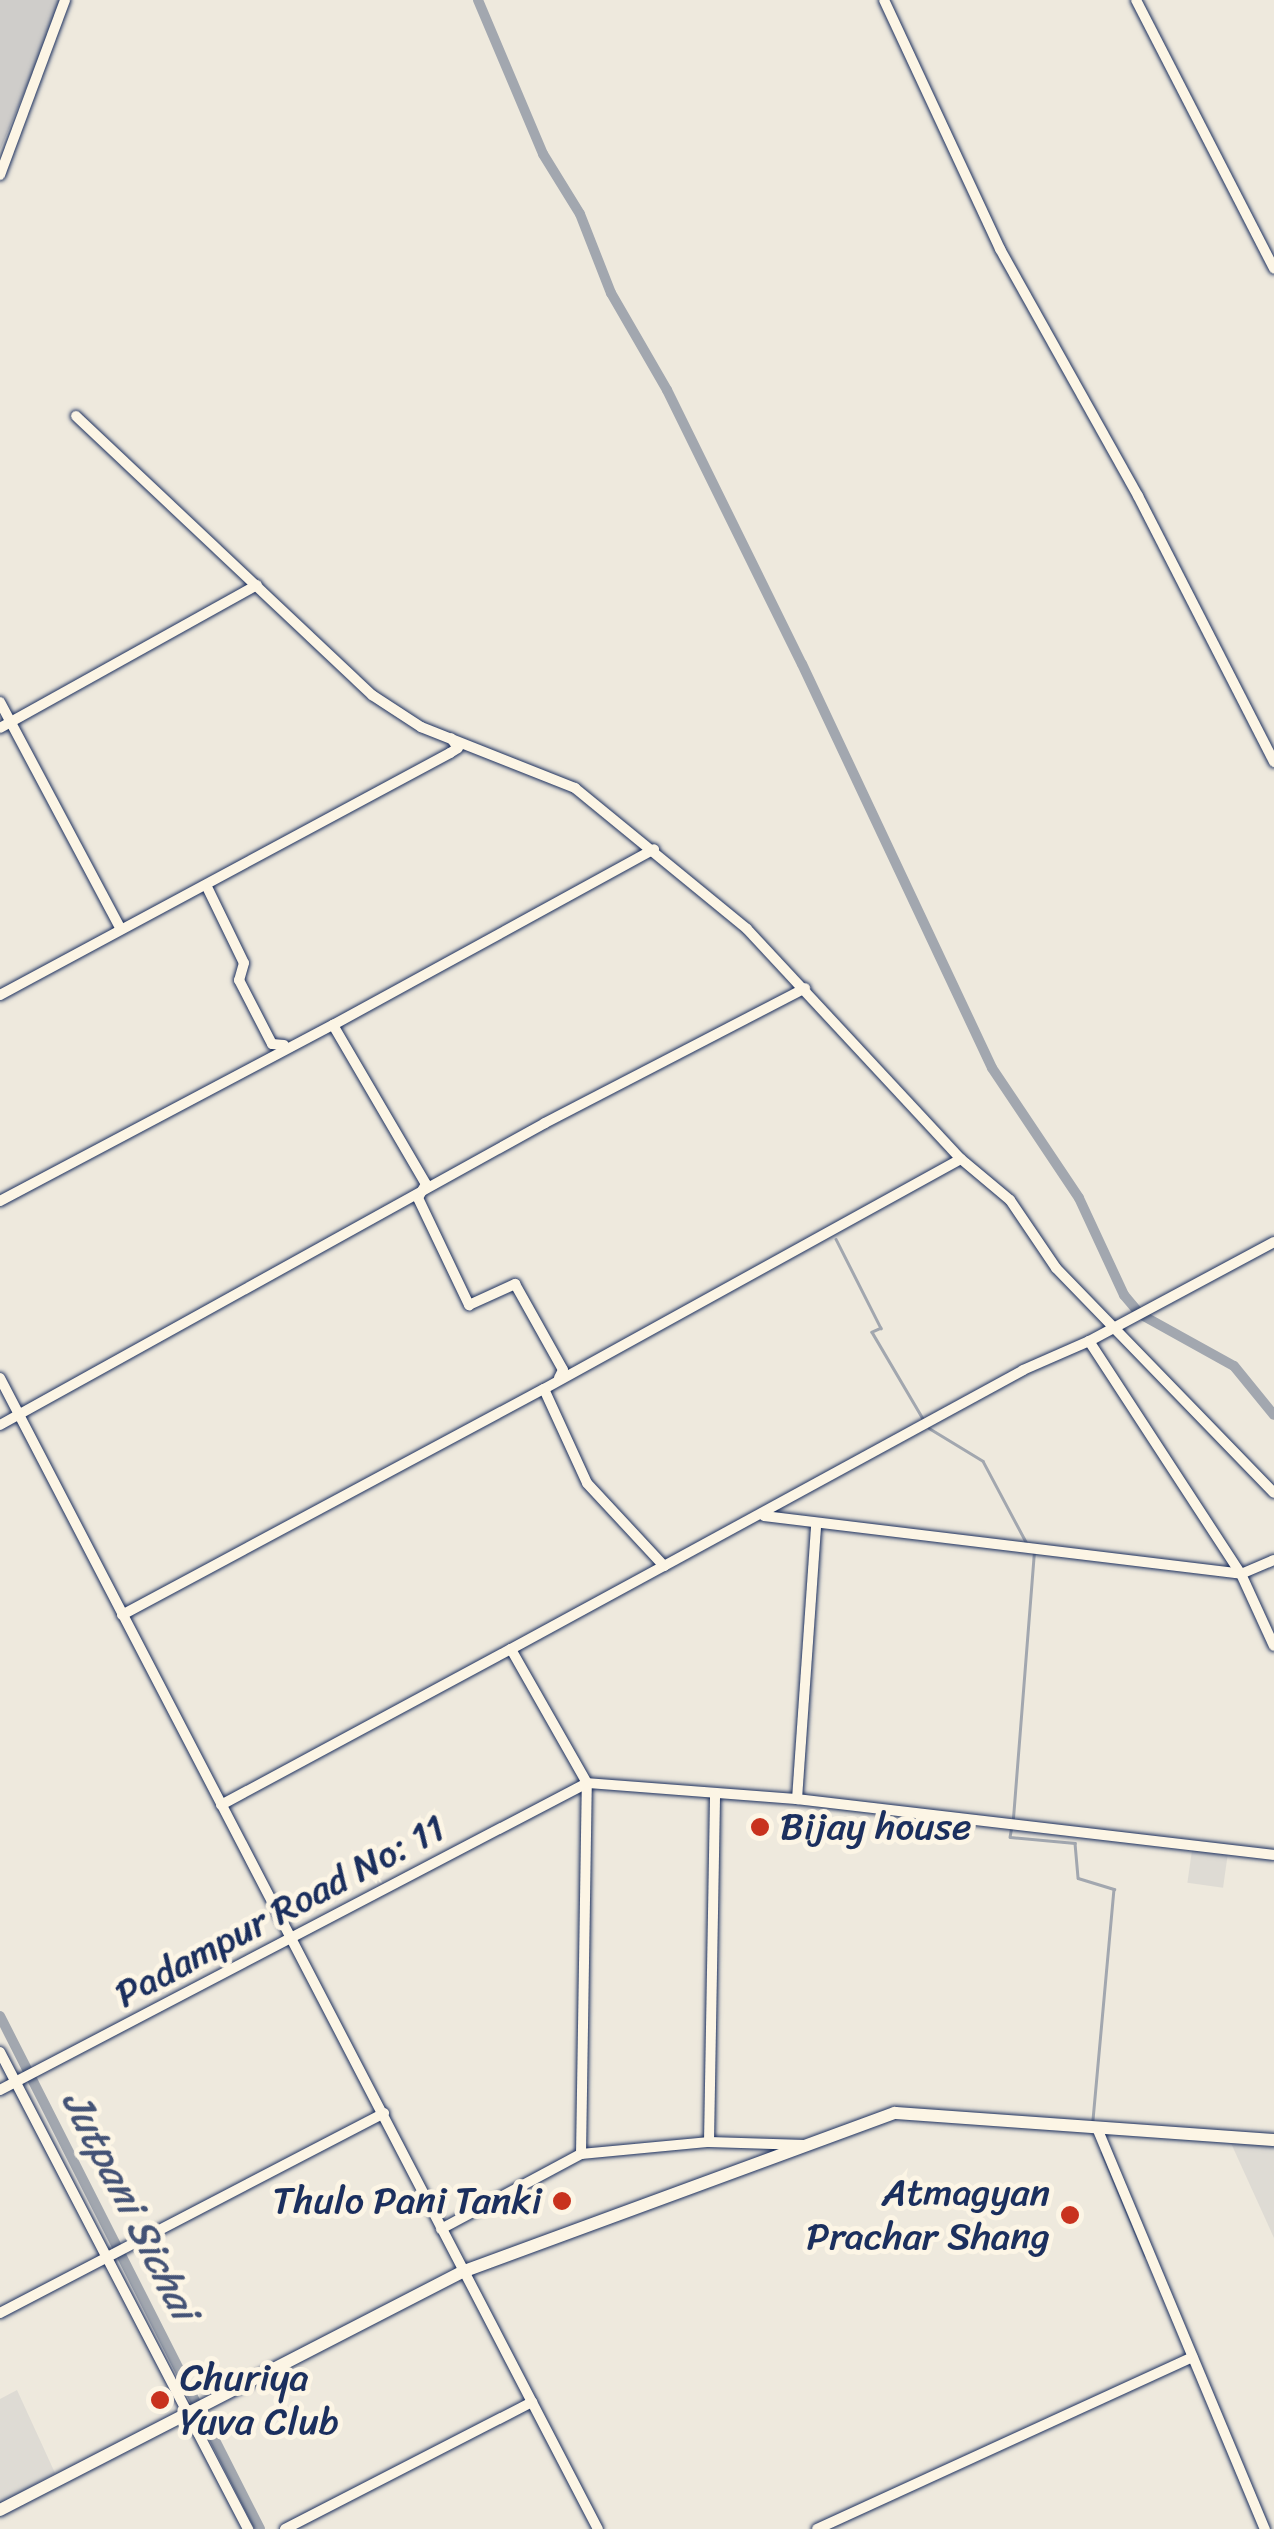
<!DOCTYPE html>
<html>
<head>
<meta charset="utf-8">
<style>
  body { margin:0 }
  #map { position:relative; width:1274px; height:2529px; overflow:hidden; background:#eee9dd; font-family:Sriracha,sans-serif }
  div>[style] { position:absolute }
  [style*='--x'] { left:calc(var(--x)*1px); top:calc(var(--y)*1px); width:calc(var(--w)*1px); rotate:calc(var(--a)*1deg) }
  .built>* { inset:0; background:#dedbd4; transform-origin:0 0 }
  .green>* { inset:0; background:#cfcdca }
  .stream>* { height:2.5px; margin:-1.25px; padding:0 1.25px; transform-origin:1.25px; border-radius:1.25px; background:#a2a7af }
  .canal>* { height:10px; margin:-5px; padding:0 5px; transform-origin:5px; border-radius:5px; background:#a2a7af }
  .roads { filter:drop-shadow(0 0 2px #1b2f5e) drop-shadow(0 0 2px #1b2f5e) }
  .minor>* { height:10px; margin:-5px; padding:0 5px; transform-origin:5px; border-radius:5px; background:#fcf5e5 }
  .tertiary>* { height:12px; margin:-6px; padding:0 6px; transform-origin:6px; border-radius:6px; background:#fcf5e5 }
  .dots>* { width:28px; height:28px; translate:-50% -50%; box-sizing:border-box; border:5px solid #fcf5e5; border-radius:50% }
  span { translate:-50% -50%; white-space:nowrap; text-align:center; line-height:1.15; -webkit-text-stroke:10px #fcf5e5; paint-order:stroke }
  .poi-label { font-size:38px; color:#1b2f5e }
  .left { translate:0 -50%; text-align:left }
  .right { translate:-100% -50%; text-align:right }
  .street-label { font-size:38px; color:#1b2f5e }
  .water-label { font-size:40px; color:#445376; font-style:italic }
</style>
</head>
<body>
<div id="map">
  <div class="built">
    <i style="left:1192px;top:1850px;width:36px;height:33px;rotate:8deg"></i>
    <i style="clip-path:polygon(1230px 2141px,1274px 2145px,1274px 2238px)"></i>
    <i style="clip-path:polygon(17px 2390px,55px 2473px,0 2504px,0 2399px)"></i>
  </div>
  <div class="green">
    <i style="clip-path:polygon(0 0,63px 0,0 150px)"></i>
  </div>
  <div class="stream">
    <i style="--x:836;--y:1239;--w:100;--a:63.2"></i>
    <i style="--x:881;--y:1328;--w:10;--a:156"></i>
    <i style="--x:872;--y:1332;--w:104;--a:59.5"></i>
    <i style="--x:929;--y:1428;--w:63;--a:31.4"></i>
    <i style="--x:983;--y:1461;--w:92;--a:62"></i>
    <i style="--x:1013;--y:1818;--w:267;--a:-85.5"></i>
    <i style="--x:1012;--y:1826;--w:11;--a:100"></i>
    <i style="--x:1010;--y:1837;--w:65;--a:5.3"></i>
    <i style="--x:1075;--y:1843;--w:35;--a:85"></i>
    <i style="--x:1078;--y:1878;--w:38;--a:17"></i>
    <i style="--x:1114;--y:1889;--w:232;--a:95.2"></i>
    <i style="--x:1102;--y:2152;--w:112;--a:67.3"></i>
  </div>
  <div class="canal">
    <i style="--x:478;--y:0;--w:167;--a:67.1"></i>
    <i style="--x:543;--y:154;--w:70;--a:58.3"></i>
    <i style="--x:580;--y:214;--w:85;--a:68.6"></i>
    <i style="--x:611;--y:293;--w:112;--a:60"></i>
    <i style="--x:667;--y:390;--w:305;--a:63.8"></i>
    <i style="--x:802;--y:664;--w:446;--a:64.8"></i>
    <i style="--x:992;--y:1068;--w:156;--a:56.2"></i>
    <i style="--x:1079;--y:1198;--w:107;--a:65.1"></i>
    <i style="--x:1124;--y:1295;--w:25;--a:50"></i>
    <i style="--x:1140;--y:1314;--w:107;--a:29"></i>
    <i style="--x:1234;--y:1366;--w:63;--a:50.8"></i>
    <i style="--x:0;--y:2016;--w:575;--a:63.12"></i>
  </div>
  <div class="roads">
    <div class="minor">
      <i style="--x:884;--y:0;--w:275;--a:65"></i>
      <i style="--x:1000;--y:249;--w:283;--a:60.8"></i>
      <i style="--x:1138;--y:496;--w:299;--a:62.9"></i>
      <i style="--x:1136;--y:0;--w:302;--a:62.8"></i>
      <i style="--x:0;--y:175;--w:187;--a:-69.6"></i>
      <i style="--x:76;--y:416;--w:407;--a:43.3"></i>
      <i style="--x:372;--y:695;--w:59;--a:33.1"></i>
      <i style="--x:421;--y:727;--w:166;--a:21.6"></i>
      <i style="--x:575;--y:788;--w:222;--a:39.3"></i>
      <i style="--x:747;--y:929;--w:314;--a:47.1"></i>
      <i style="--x:961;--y:1159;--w:64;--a:39.9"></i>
      <i style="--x:1010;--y:1200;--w:82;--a:55.9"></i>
      <i style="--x:1056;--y:1268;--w:313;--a:45.9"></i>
      <i style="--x:0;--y:702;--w:254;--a:62"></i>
      <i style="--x:0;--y:728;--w:294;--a:-29.1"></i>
      <i style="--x:208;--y:889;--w:82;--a:64.1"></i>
      <i style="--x:244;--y:963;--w:18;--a:106"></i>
      <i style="--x:239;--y:980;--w:72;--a:62.7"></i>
      <i style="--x:272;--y:1044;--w:12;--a:5"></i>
      <i style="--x:0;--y:995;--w:511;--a:-28.27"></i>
      <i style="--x:450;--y:753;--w:9;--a:-32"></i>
      <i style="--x:458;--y:748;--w:12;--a:-125"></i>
      <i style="--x:333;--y:1025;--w:366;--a:-28.7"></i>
      <i style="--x:0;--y:1201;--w:377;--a:-27.9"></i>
      <i style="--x:333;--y:1025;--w:184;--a:59.7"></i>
      <i style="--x:426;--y:1184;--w:16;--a:120"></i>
      <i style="--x:418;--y:1198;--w:119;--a:64.5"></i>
      <i style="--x:469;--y:1305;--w:51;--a:-24.5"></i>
      <i style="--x:515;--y:1284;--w:98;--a:60.8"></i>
      <i style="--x:563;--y:1370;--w:9;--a:117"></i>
      <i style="--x:1274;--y:1242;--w:210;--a:151.8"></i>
      <i style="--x:1089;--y:1341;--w:278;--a:56.9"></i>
      <i style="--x:1241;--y:1574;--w:79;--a:65.4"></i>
      <i style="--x:0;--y:1378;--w:1297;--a:62.55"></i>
      <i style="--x:0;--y:1425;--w:623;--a:-28.99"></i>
      <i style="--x:545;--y:1123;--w:293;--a:-27.4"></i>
      <i style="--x:764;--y:1516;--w:481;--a:6.9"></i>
      <i style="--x:1241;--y:1574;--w:36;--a:-23"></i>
      <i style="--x:664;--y:1566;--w:409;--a:-28.6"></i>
      <i style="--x:1023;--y:1370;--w:72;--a:-23.7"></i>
      <i style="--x:122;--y:1615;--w:479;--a:-28.2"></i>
      <i style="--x:797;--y:1799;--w:275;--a:-86"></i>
      <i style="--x:221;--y:1805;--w:329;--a:-28.3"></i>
      <i style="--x:0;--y:2052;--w:538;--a:62.53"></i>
      <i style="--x:0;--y:2090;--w:662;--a:-27.61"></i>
      <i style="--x:587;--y:1783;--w:211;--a:4.4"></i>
      <i style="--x:797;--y:1799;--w:480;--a:6.7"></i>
      <i style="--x:1097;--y:2128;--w:435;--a:67.3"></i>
      <i style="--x:709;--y:2142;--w:348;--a:-89"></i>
      <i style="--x:581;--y:2154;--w:371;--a:-89.1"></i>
      <i style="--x:587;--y:1783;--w:154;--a:-119.6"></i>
      <i style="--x:511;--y:1649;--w:174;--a:-28.5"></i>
      <i style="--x:664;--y:1566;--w:113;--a:-132.9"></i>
      <i style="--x:587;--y:1483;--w:103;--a:-114.6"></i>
      <i style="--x:544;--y:1389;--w:476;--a:-28.9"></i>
      <i style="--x:441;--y:2229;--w:159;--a:-28.2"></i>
      <i style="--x:581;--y:2154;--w:129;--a:-5.4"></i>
      <i style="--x:709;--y:2142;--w:96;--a:1.8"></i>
      <i style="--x:0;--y:2313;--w:433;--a:-27.5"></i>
      <i style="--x:285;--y:2529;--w:278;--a:-27.2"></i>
      <i style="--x:817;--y:2529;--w:413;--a:-24.6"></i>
    </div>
    <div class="tertiary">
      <i style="--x:0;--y:2510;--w:520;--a:-27.26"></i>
      <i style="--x:462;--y:2272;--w:461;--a:-20.2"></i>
      <i style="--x:895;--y:2113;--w:380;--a:4.1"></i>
    </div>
  </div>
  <div class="dots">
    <i style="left:760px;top:1827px;background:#c8321e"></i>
    <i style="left:562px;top:2201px;background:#c8321e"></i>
    <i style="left:1070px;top:2215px;background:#c8321e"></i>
    <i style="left:160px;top:2400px;background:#c8321e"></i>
  </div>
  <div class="poi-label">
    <span class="left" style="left:780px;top:1827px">Bijay house</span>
    <span class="right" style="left:1050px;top:2215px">Atmagyan<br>Prachar Shang</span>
    <span class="right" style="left:542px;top:2201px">Thulo Pani Tanki</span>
    <span class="left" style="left:180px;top:2400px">Churiya<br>Yuva Club</span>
  </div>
  <div class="street-label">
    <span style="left:280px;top:1911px;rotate:-28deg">Padampur Road No: 11</span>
  </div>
  <div class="water-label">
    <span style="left:130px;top:2205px;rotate:63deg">Jutpani Sichai</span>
  </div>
</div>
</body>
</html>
